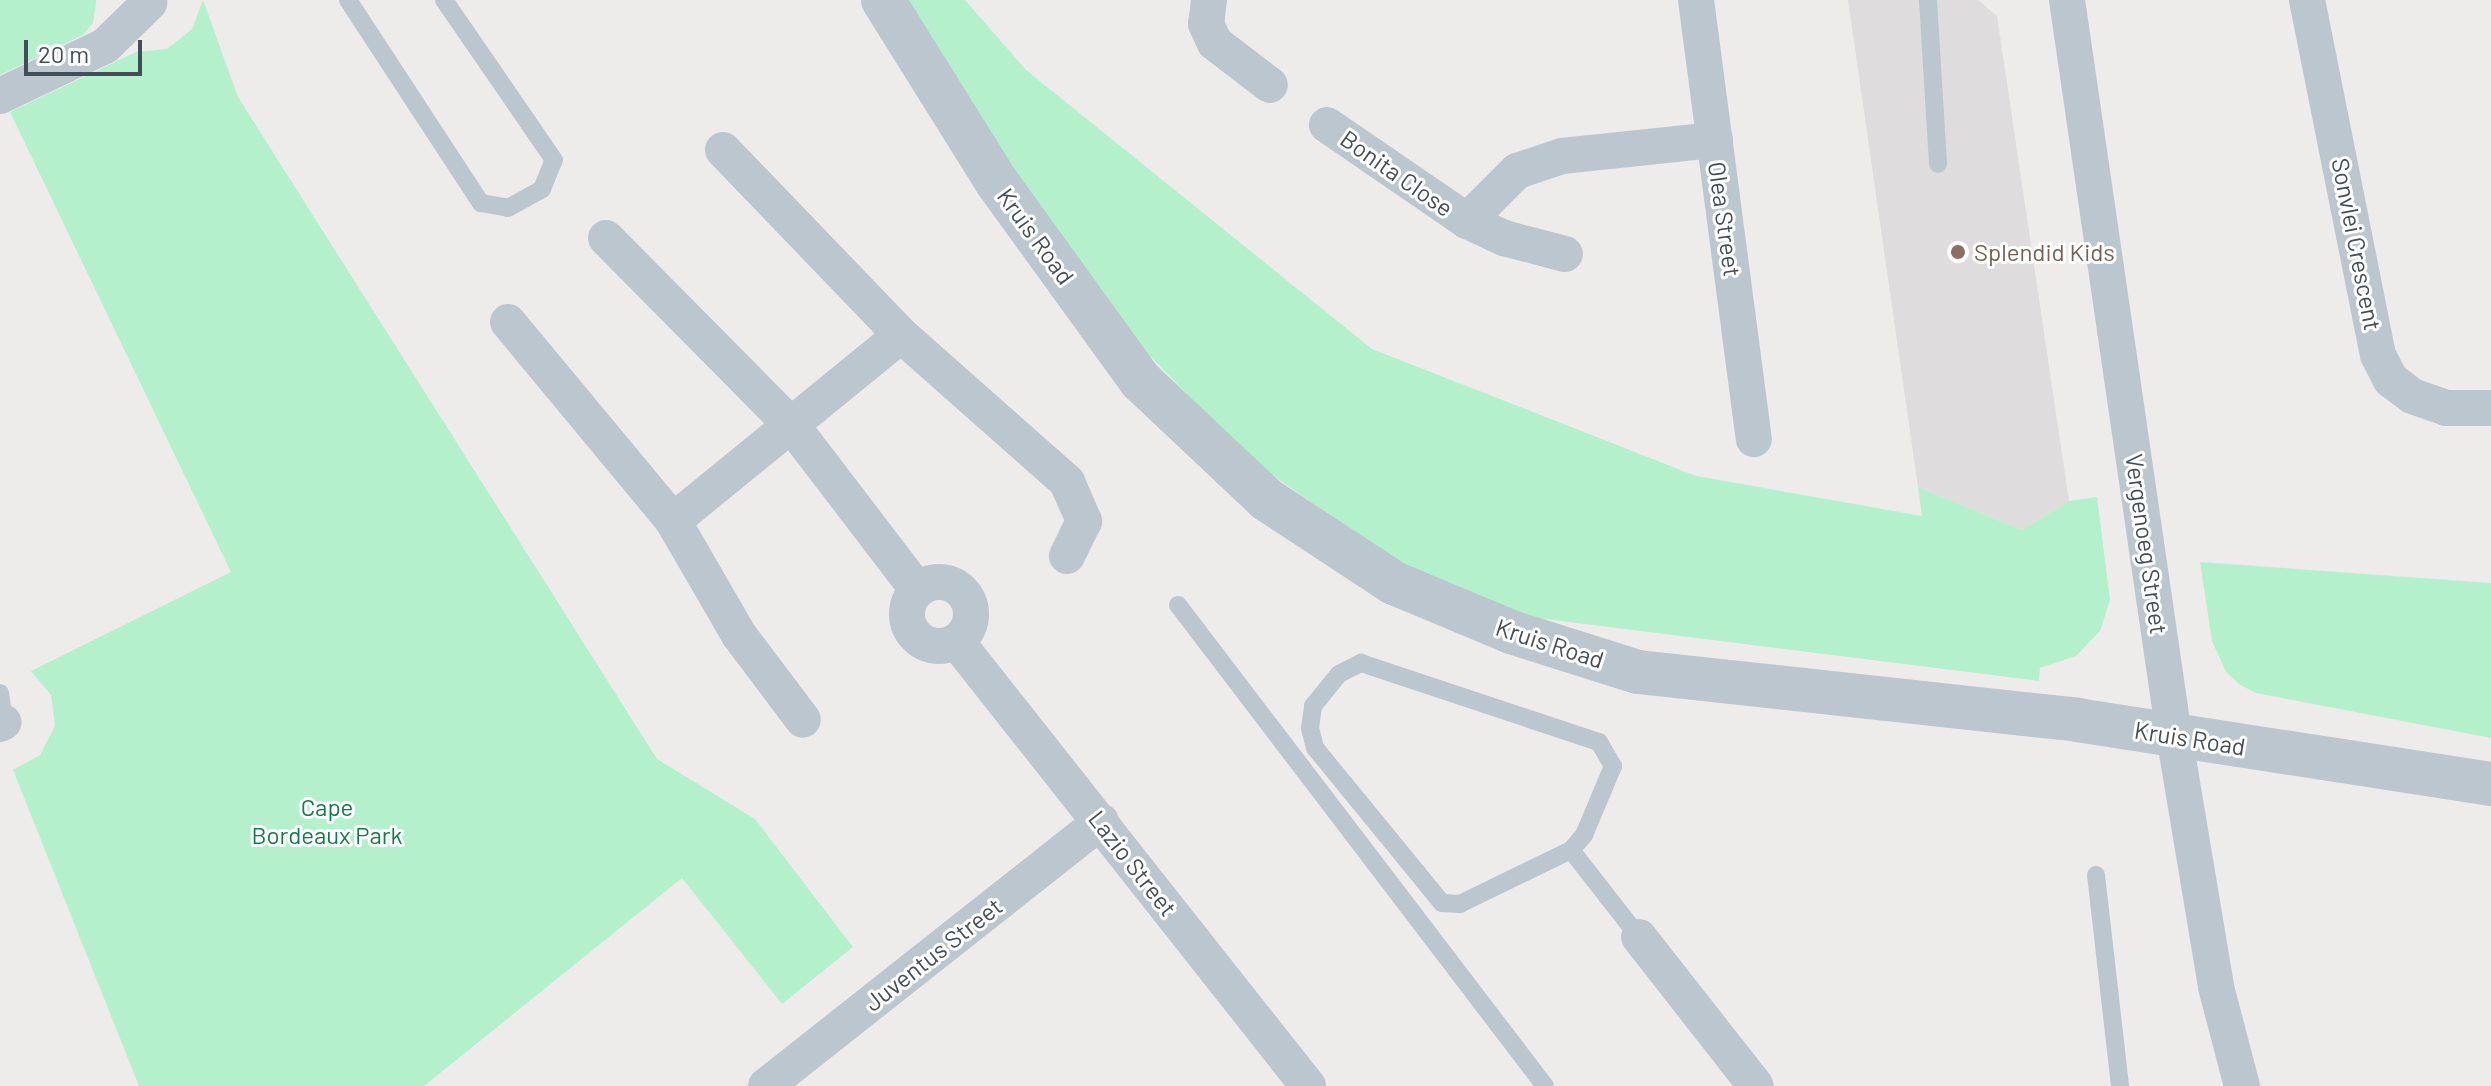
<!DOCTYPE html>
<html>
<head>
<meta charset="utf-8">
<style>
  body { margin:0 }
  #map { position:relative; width:2491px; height:1086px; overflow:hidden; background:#eeebeb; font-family:Barlow,sans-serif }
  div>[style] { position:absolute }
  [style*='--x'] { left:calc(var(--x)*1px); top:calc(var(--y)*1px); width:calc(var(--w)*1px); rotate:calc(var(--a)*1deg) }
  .education>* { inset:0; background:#dfdcdd }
  .green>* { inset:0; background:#b5f0cc }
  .service>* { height:18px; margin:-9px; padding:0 9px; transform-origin:9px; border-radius:9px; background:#bbc6cf }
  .minor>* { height:36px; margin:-18px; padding:0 18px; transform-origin:18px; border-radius:18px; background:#bbc6cf }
  .minor>.ring { margin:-18px; padding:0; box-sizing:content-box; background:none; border:36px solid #bbc6cf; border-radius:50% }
  .tertiary>* { height:44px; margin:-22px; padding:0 22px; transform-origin:22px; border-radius:22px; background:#bbc6cf }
  .dots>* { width:22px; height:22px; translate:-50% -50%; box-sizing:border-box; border:4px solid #fff; border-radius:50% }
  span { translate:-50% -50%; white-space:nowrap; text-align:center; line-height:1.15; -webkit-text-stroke:6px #fff; paint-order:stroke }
  .street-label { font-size:24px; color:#434e59 }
  .education-label { font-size:24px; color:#785e54 }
  .left { translate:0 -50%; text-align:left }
  .park-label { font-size:24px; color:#127c48 }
  .scale { position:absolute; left:24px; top:40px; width:118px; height:36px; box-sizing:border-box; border:4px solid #434e59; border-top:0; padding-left:10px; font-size:24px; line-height:28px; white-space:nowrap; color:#434e59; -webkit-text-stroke:6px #fff; paint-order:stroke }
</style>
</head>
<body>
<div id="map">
  <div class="education">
    <i style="clip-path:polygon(1848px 0,1978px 0,1997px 16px,2069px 501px,2022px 530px,1918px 487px)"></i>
  </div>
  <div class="green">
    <i style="clip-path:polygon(0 0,96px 0,96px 3px,93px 23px,83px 35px,0 75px)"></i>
    <i style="clip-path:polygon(203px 0,238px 97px,657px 759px,755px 819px,853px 947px,782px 1004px,682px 878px,424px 1086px,139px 1086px,13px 770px,40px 755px,55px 726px,51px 695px,31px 671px,231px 572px,10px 112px,136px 52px,167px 49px,192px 29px)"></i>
    <i style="clip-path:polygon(907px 0,965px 0,1026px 70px,1372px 349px,1696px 476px,1922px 516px,1918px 487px,2022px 530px,2069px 501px,2097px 497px,2110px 600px,2100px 631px,2076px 656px,2040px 668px,2039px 681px,1530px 617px,1395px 561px,1251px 460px,1123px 328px,1051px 229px)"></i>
    <i style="clip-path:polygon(2200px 562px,2491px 583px,2491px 738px,2256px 693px,2239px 684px,2226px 672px,2212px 641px)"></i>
  </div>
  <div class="service">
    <i style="--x:348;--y:0;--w:243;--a:56.8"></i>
    <i style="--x:481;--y:203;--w:27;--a:10"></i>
    <i style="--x:508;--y:208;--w:39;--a:-29"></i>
    <i style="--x:542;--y:189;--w:31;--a:-68"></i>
    <i style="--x:554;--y:160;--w:194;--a:-124.5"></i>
    <i style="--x:1928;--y:0;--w:164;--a:86.5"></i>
    <i style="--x:1178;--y:605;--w:605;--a:52.66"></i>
    <i style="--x:1361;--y:663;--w:251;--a:18.4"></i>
    <i style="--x:1599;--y:742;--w:28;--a:60"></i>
    <i style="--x:1613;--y:766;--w:75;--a:112.8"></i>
    <i style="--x:1584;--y:835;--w:20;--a:131"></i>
    <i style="--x:1571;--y:850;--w:123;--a:154.1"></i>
    <i style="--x:1460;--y:904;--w:18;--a:-177"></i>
    <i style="--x:1442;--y:903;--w:200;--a:-129.3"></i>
    <i style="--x:1315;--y:748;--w:21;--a:-104"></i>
    <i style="--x:1310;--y:728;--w:22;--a:-82"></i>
    <i style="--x:1313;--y:706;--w:41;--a:-50.9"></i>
    <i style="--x:1339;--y:674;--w:25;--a:-27"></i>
    <i style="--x:0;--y:693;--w:29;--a:82"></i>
    <i style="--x:1571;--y:850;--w:110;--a:52"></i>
    <i style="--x:2096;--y:875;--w:212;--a:83.5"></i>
  </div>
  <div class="minor">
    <i style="--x:1209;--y:0;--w:24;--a:97"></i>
    <i style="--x:1206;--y:24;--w:21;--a:65"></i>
    <i style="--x:1215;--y:43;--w:69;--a:37.4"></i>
    <i style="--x:1696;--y:0;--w:443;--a:82.5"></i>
    <i style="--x:2067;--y:0;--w:743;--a:81.72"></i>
    <i style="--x:2174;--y:735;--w:255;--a:80.5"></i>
    <i style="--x:2216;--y:987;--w:102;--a:75.3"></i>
    <i style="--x:2307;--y:0;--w:362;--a:78.7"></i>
    <i style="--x:2378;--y:355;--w:28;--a:63"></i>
    <i style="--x:2391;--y:380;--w:26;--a:37"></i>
    <i style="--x:2412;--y:396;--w:36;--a:19"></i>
    <i style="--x:2446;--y:408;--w:45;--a:0"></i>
    <i style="--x:0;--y:96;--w:116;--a:-25.5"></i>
    <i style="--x:105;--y:46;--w:62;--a:-44.3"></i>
    <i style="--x:1327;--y:125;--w:170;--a:34.4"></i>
    <i style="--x:1467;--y:221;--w:41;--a:24.7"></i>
    <i style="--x:1504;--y:238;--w:63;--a:14.7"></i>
    <i style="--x:723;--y:150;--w:257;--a:46.1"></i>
    <i style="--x:901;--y:335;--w:222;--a:41.5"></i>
    <i style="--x:1067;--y:482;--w:43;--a:66.4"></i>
    <i style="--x:1084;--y:521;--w:39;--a:116"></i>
    <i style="--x:1467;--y:221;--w:71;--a:-45"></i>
    <i style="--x:1517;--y:171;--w:47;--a:-18.4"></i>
    <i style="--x:1562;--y:156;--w:154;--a:-6"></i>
    <i style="--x:606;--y:238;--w:266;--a:45.3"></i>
    <i style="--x:793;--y:427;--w:204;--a:52.6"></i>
    <i style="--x:508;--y:322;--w:259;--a:50.3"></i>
    <i style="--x:673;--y:521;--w:132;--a:59.9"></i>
    <i style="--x:739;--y:635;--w:106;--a:53"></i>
    <i style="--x:673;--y:521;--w:294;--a:-39.2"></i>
    <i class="ring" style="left:907px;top:582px;width:28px;height:28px"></i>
    <i style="--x:957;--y:642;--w:566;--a:51.67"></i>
    <i style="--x:0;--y:724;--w:4;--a:-27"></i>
    <i style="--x:1639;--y:937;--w:189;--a:51.9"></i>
    <i style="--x:766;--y:1086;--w:427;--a:-38.3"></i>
  </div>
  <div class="tertiary">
    <i style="--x:883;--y:0;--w:213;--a:58"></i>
    <i style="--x:996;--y:181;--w:247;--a:54.1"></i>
    <i style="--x:1141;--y:381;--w:172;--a:43.3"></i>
    <i style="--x:1266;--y:499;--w:153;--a:33.3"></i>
    <i style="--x:1394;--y:583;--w:127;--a:22.7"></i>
    <i style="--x:1511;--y:632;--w:133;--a:17.5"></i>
    <i style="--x:1638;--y:672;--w:442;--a:6.2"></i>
    <i style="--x:2077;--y:720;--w:419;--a:8.8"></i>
  </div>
  <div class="dots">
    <i style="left:1958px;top:252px;background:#8d6e63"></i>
  </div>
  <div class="street-label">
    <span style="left:1397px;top:173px;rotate:35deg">Bonita Close</span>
    <span style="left:1725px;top:219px;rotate:82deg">Olea Street</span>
    <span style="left:1036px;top:236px;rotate:54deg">Kruis Road</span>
    <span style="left:2357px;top:244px;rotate:79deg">Sonvlei Crescent</span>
    <span style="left:2147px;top:544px;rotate:82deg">Vergenoeg Street</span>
    <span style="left:1550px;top:643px;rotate:18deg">Kruis Road</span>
    <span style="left:2190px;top:738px;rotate:9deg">Kruis Road</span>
    <span style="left:1133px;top:863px;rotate:52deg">Lazio Street</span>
    <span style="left:933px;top:954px;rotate:-38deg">Juventus Street</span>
  </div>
  <div class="education-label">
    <span class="left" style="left:1974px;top:252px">Splendid Kids</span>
  </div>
  <div class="park-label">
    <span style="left:327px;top:821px">Cape<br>Bordeaux Park</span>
  </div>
  <div class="scale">20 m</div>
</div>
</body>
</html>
